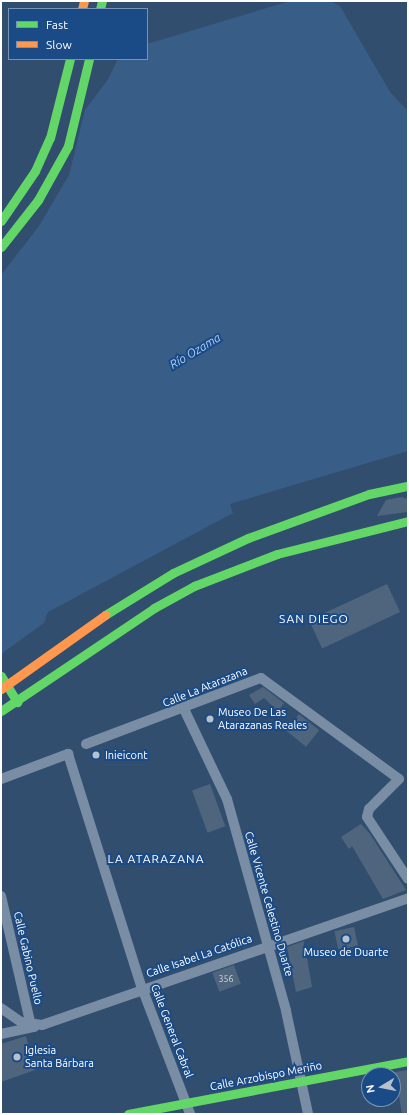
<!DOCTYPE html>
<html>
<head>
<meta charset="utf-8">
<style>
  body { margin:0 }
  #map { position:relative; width:409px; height:1115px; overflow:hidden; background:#324e6e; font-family:Ubuntu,sans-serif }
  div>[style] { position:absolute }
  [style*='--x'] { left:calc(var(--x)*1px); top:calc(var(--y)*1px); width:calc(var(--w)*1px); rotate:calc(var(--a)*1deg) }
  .water>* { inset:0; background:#385d87 }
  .building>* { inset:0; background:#4f657e; transform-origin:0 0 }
  .street>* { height:10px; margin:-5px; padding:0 5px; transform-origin:5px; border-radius:5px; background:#798da4 }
  .fast>* { height:9px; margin:-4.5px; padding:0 4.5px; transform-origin:4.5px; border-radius:4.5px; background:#63d668 }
  .slow>* { height:9px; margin:-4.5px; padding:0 4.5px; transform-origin:4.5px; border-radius:4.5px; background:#ff974d }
  .dots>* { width:11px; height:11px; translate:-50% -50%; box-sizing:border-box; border:2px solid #1a4b87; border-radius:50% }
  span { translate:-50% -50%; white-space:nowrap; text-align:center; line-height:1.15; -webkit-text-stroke:4px #1a4b87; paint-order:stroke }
  .number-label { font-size:9px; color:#d3d8df }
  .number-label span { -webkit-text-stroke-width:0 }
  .street-label { font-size:11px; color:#fff }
  .poi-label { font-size:11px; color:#fff }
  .left { translate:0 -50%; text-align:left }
  .water-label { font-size:12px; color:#accef4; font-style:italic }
  .neighbourhood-label { font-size:12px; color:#fff; letter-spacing:1px }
  .frame { position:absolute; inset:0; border:2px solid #fff; pointer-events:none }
  .legend { position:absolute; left:8px; top:8px; width:140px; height:52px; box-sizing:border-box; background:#1a4b87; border:1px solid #7693b7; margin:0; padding:5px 7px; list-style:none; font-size:12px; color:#fff }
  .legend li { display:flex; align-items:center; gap:8px; height:20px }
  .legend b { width:20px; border:1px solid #7693b7 }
  .north { position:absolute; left:361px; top:1067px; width:40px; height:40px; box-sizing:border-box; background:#1a4b87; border:1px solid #7693b7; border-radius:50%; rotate:260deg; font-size:11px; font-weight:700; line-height:16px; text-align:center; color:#fff }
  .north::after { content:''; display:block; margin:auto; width:14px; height:18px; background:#b7c1cc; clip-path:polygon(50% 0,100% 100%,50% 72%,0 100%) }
</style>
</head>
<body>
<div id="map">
  <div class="water">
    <i style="clip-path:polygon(290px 1px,330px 1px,340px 6px,390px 92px,408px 111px,408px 451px,230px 504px,233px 513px,48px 612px,44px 623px,1px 654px,1px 275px,39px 226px,69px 175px,85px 110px,107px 81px,118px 59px,147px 59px,147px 44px)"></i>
  </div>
  <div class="building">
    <i style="clip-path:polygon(401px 497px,408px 499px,408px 512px,377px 516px,386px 500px)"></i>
    <i style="left:387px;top:584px;width:31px;height:86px;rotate:65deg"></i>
    <i style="clip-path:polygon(263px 687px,284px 703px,278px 711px,264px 698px,255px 704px,249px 695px)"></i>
    <i style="left:299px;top:714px;width:26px;height:21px;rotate:39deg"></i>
    <i style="left:210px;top:784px;width:45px;height:19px;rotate:70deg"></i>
    <i style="clip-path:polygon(361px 824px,370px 834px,406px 890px,383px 899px,352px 846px,349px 849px,341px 837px)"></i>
    <i style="left:354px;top:927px;width:19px;height:20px;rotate:78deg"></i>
    <i style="clip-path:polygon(304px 941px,312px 987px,296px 992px,287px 947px)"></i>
    <i style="left:234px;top:965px;width:20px;height:23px;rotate:70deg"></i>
    <i style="clip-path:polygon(26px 1036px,35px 1070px,1px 1082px,1px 1044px)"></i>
    <i style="clip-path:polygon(408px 1070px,408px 1114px,402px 1114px,395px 1072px)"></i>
  </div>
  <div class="street">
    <i style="--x:184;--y:709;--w:100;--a:64.5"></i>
    <i style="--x:227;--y:799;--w:220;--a:74.4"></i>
    <i style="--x:286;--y:1011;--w:105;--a:77.9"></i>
    <i style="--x:86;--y:744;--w:187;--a:-20.7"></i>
    <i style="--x:261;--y:678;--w:171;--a:36.2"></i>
    <i style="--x:1;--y:779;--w:72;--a:-20.5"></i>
    <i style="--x:68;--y:754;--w:245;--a:72.5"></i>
    <i style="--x:142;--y:988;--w:135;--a:69.1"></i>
    <i style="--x:399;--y:779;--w:42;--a:135"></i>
    <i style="--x:369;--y:809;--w:8;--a:104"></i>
    <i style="--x:367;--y:817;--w:74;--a:56.5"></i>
    <i style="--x:1;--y:896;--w:133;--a:77"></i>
    <i style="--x:1;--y:1008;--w:24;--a:35"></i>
    <i style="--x:21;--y:1022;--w:21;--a:8"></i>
    <i style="--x:42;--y:1025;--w:387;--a:-19.1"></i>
    <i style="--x:1;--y:1034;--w:34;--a:-12"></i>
  </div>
  <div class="fast">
    <i style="--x:100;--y:9;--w:8;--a:-76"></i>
    <i style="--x:1;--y:221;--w:60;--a:-55.8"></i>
    <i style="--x:35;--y:171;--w:36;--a:-66"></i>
    <i style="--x:50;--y:138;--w:81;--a:-75.8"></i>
    <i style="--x:1;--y:247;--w:60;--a:-51.8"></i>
    <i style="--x:38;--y:200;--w:62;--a:-60.9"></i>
    <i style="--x:68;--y:146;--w:89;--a:-76.4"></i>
    <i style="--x:105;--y:615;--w:80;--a:-31.7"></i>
    <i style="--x:173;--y:573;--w:83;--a:-25"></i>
    <i style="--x:248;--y:538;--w:129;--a:-20"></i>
    <i style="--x:369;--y:494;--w:40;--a:-12"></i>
    <i style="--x:1;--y:676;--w:31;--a:58"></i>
    <i style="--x:1;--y:711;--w:184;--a:-33.9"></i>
    <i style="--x:154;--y:608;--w:46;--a:-28.8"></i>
    <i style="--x:194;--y:586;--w:89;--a:-21.1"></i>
    <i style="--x:277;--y:554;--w:135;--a:-14.1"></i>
    <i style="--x:128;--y:1114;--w:285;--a:-10.7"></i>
  </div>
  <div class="slow">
    <i style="--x:82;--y:9;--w:8;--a:-76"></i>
    <i style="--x:1;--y:689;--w:128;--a:-35.4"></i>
  </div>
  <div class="dots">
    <i style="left:210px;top:719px;background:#b7c1cc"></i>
    <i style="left:96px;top:755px;background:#b7c1cc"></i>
    <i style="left:346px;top:939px;background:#b7c1cc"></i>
    <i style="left:17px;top:1057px;background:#b7c1cc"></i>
  </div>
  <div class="number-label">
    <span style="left:226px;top:979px">356</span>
  </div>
  <div class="street-label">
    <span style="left:205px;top:687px;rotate:-22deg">Calle La Atarazana</span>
    <span style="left:269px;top:904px;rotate:74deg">Calle Vicente Celestino Duarte</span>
    <span style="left:199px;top:956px;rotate:-19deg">Calle Isabel La Católica</span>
    <span style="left:28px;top:958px;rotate:77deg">Calle Gabino Puello</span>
    <span style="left:172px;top:1031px;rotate:69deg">Calle General Cabral</span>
    <span style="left:266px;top:1076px;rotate:-11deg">Calle Arzobispo Meriño</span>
  </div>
  <div class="poi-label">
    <span class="left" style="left:218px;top:719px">Museo De Las<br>Atarazanas Reales</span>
    <span class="left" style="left:105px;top:755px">Inieicont</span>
    <span style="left:346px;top:952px">Museo de Duarte</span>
    <span class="left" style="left:25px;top:1057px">Iglesia<br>Santa Bárbara</span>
  </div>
  <div class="water-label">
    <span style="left:195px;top:351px;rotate:-31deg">Río Ozama</span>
  </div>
  <div class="neighbourhood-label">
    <span style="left:314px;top:619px">SAN DIEGO</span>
    <span style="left:156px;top:859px">LA ATARAZANA</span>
  </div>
  <div class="frame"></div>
  <ul class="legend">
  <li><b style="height:5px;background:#63d668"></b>Fast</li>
  <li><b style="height:5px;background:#ff974d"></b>Slow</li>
  </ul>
  <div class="north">N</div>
</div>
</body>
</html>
